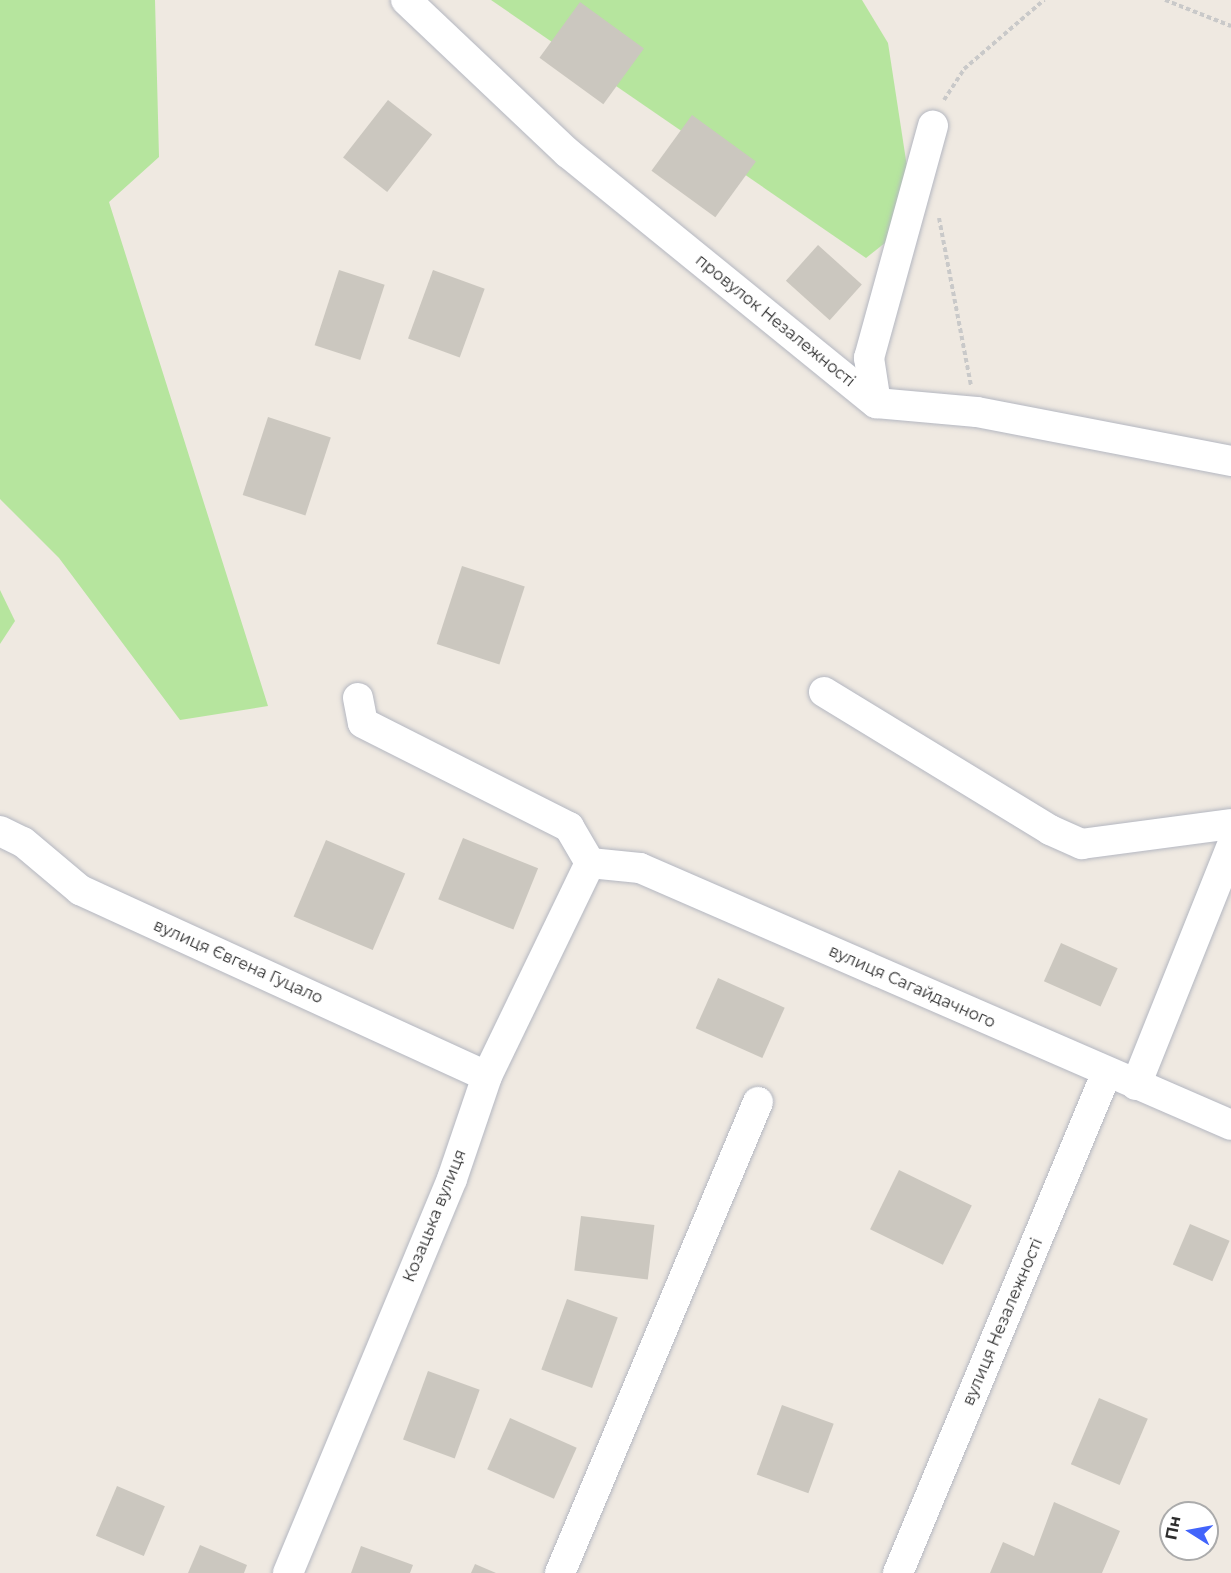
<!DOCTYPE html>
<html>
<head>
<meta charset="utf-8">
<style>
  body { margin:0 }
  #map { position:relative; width:1231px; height:1573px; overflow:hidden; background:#efe9e1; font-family:Montserrat,sans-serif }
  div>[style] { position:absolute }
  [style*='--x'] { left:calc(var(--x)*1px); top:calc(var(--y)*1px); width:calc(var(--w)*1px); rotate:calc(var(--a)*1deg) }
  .green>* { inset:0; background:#b6e59e }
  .building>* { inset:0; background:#cbc7bf; transform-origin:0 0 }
  .path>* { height:4px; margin-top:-2px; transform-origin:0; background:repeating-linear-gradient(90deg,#c9c9c9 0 4.5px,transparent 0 7.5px) }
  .roads { filter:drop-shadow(0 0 2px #b4b7c1) drop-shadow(0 0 2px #b4b7c1) }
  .minor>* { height:30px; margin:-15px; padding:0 15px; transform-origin:15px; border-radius:15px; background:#fff }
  span { translate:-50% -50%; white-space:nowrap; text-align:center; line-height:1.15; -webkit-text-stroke:4.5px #fff; paint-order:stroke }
  .street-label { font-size:16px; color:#2e2e2e }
  .north { position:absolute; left:1159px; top:1501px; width:60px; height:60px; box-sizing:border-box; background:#fff; border:2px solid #ababab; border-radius:50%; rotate:281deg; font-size:16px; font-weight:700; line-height:24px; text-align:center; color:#2e2e2e }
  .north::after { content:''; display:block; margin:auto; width:21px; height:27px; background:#4264fb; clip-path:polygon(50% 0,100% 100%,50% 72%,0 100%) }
</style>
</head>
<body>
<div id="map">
  <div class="green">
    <i style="clip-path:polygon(0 0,155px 0,159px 157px,109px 202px,268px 706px,180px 720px,59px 558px,0 499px)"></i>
    <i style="clip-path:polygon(491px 0,862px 0,888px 43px,915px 219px,866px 258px)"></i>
    <i style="clip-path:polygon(0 590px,15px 621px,0 644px)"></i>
  </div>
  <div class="building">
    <i style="left:580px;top:2px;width:79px;height:69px;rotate:36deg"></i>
    <i style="left:388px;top:100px;width:56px;height:73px;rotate:38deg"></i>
    <i style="left:692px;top:115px;width:79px;height:69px;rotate:36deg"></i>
    <i style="left:818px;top:245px;width:59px;height:48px;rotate:42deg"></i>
    <i style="left:339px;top:270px;width:48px;height:79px;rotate:18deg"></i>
    <i style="left:433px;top:270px;width:55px;height:73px;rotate:20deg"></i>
    <i style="left:268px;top:417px;width:66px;height:82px;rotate:18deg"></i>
    <i style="left:462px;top:566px;width:66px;height:82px;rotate:18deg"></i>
    <i style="left:463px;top:838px;width:81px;height:66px;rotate:22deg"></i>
    <i style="left:326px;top:840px;width:86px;height:83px;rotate:23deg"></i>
    <i style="left:1061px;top:943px;width:62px;height:42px;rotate:24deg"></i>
    <i style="left:718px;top:978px;width:73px;height:55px;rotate:24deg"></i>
    <i style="left:899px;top:1170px;width:81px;height:66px;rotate:26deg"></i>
    <i style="left:581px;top:1216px;width:74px;height:55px;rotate:7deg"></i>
    <i style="left:1190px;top:1224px;width:43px;height:44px;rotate:23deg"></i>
    <i style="left:567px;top:1299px;width:54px;height:75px;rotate:20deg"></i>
    <i style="left:428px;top:1371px;width:55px;height:73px;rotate:20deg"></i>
    <i style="left:1099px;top:1398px;width:53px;height:72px;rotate:23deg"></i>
    <i style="left:782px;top:1405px;width:55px;height:74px;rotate:20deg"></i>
    <i style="left:510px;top:1418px;width:73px;height:56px;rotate:24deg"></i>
    <i style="left:117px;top:1486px;width:52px;height:54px;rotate:23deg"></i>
    <i style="clip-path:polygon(1054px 1502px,1120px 1531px,1102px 1573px,990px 1573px,1003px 1542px,1034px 1556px)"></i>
    <i style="clip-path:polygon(200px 1545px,247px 1565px,244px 1573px,188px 1573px)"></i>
    <i style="clip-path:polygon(361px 1546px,413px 1565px,410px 1573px,351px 1573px)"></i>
    <i style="clip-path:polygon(475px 1564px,496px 1573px,471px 1573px)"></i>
  </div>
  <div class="path">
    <i style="--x:1165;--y:0;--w:71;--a:21.5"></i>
    <i style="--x:944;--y:100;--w:37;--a:-57"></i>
    <i style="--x:964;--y:69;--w:106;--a:-40.8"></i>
    <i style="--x:939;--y:218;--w:170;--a:79.2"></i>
  </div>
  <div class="roads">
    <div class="minor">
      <i style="--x:406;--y:0;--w:223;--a:43.4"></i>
      <i style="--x:568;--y:153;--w:397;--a:39.1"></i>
      <i style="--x:876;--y:403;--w:101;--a:5.1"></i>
      <i style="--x:977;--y:412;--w:259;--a:10.9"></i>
      <i style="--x:876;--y:403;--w:46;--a:-98.8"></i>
      <i style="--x:869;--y:358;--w:241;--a:-74.6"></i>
      <i style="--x:824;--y:692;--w:265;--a:31.4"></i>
      <i style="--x:1050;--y:830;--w:35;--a:24"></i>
      <i style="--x:1082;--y:844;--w:150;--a:-7.6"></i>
      <i style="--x:358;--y:698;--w:25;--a:79"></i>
      <i style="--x:363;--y:723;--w:231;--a:26.8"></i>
      <i style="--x:569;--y:827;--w:42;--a:59.7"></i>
      <i style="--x:0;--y:831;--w:25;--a:26"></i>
      <i style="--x:23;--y:842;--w:75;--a:40.1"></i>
      <i style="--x:80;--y:890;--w:447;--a:24.6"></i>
      <i style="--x:590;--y:863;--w:50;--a:5.7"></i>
      <i style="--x:640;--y:868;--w:644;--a:23.5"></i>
      <i style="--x:1136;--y:1085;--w:256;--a:-68.2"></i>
      <i style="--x:288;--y:1573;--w:427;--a:-67.4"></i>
      <i style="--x:452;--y:1179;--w:109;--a:-71.2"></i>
      <i style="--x:487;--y:1076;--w:237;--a:-64.2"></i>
      <i style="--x:560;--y:1573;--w:511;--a:-67.2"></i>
      <i style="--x:898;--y:1573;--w:543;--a:-67.36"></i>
    </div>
  </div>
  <div class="street-label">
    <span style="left:775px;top:321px;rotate:39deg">провулок Незалежності</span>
    <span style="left:238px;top:962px;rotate:24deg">вулиця Євгена Гуцало</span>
    <span style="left:912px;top:987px;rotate:24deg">вулиця Сагайдачного</span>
    <span style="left:435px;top:1216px;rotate:-68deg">Козацька вулиця</span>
    <span style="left:1003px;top:1322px;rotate:-67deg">вулиця Незалежності</span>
  </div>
  <div class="north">Пн</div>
</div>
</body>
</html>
